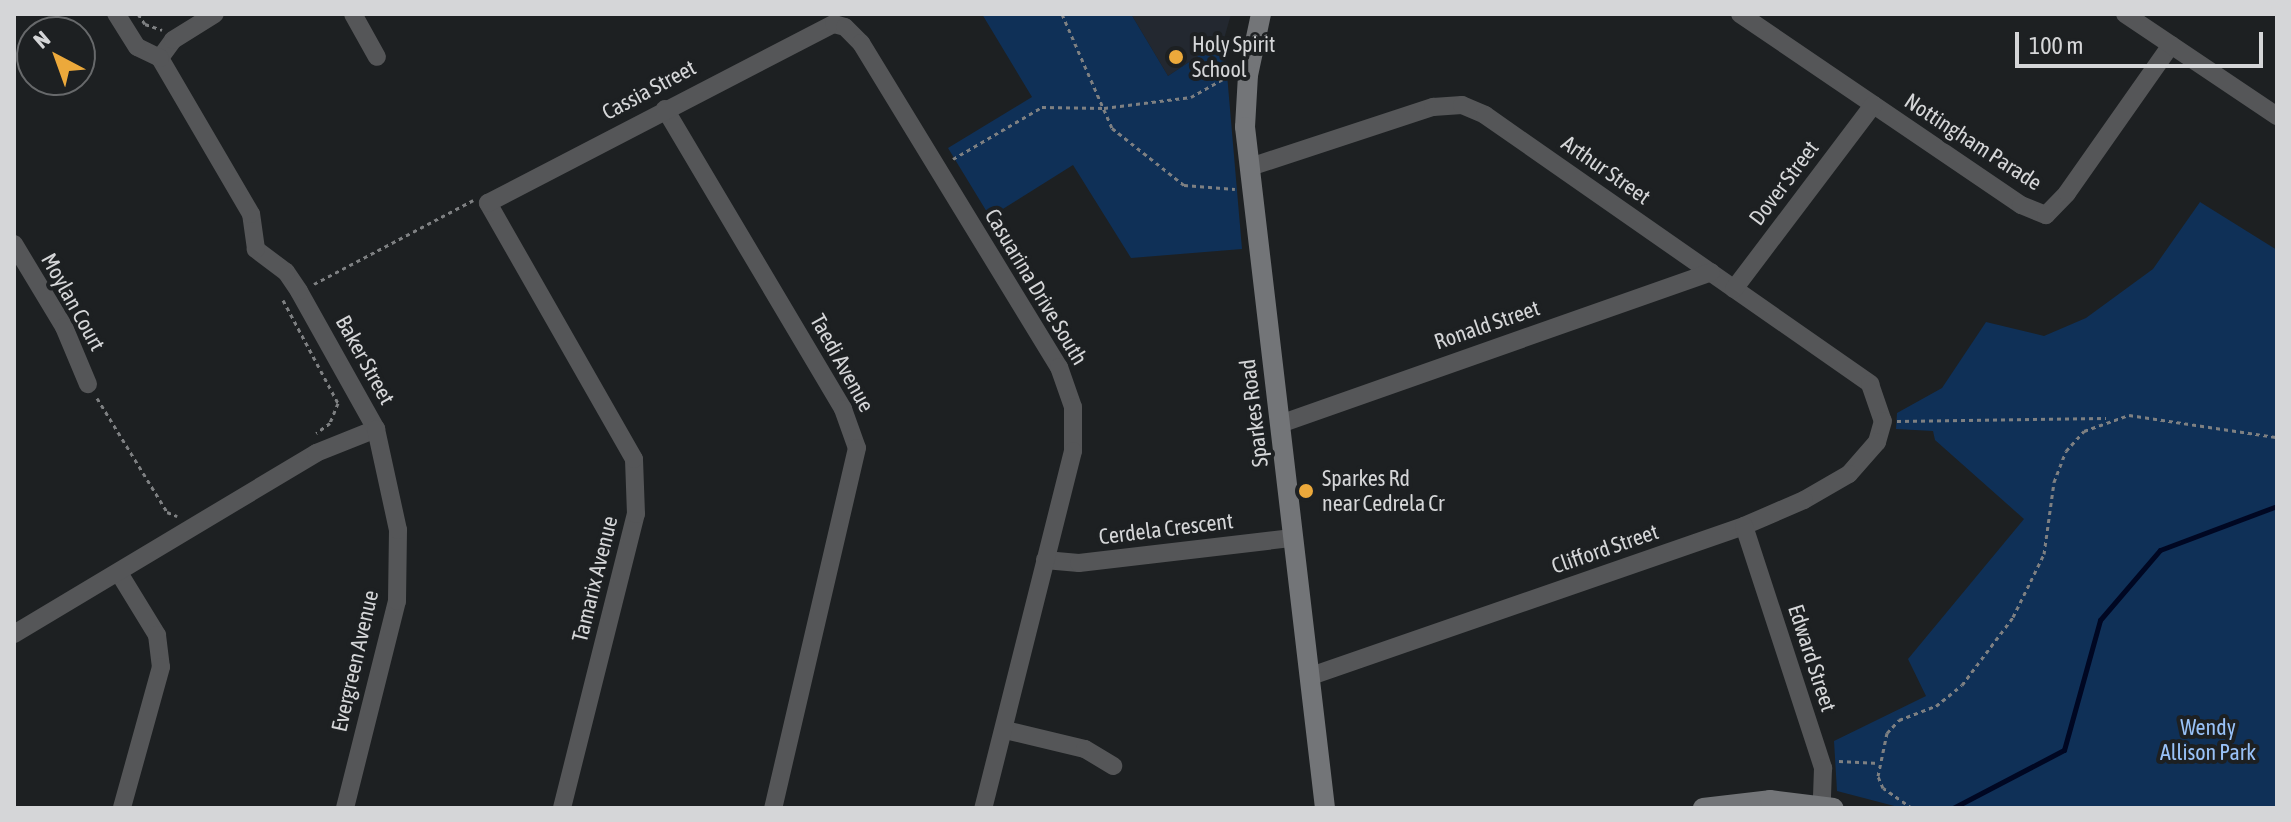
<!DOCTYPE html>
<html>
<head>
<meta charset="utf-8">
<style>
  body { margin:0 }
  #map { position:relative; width:2291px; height:822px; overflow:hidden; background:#1d2022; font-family:"Asap Condensed",sans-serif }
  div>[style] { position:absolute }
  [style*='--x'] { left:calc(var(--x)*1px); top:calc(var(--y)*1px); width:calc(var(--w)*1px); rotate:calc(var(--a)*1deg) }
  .built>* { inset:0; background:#232830 }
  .green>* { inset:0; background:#0f3057 }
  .stream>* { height:5px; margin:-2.5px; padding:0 2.5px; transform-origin:2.5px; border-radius:2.5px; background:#000722 }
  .path>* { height:3px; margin-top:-1.5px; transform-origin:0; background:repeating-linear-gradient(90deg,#7e8082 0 4px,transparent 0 8px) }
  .street>* { height:18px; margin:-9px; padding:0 9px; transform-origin:9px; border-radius:9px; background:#555658 }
  .secondary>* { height:20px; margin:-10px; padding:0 10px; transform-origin:10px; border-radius:10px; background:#737578 }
  .dots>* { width:22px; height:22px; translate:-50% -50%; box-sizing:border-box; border:4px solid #1d2022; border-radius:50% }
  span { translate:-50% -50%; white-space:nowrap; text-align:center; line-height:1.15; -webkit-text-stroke:8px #1d2022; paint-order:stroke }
  .poi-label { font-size:22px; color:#d5d6d8 }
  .left { translate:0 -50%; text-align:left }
  .street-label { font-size:22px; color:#d5d6d8 }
  .park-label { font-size:22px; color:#99c2f8 }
  .frame { position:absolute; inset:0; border:16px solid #d5d6d8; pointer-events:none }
  .north { position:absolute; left:16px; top:16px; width:80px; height:80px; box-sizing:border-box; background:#1d2022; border:2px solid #67696b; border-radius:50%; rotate:319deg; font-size:22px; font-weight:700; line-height:32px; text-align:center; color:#d5d6d8 }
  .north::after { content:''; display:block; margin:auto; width:28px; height:36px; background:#eca93b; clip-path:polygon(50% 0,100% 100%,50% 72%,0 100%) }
  .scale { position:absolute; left:2015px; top:32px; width:248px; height:36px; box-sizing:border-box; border:4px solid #d5d6d8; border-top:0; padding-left:10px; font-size:24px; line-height:28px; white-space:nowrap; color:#d5d6d8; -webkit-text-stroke:6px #1d2022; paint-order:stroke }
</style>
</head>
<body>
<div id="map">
  <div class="built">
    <i style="clip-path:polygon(1131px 14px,1231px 14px,1224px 39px,1168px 76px)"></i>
  </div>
  <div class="green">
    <i style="clip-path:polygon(982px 14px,1131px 14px,1168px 76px,1224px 39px,1242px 249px,1131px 258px,1073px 165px,990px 217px,948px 148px,1032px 97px)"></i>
    <i style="clip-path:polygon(2200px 202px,2277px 250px,2277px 808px,1902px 808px,1837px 791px,1834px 741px,1926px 696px,1908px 659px,2024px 519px,1935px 440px,1933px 431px,1896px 429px,1897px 413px,1942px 388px,1986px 322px,2044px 336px,2086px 318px,2153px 269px)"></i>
  </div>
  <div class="stream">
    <i style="--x:1953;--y:808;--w:125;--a:-27.6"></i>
    <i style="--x:2064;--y:750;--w:135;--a:-74.5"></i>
    <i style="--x:2100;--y:620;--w:92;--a:-49.4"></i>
    <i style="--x:2160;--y:550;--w:125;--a:-20.6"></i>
  </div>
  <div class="path">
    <i style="--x:138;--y:14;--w:12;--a:55"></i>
    <i style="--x:145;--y:24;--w:18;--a:19"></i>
    <i style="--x:1062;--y:14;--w:124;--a:66.3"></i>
    <i style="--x:1112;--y:128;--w:92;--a:38.4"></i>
    <i style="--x:1184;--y:185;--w:51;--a:4.5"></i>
    <i style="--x:953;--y:159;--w:103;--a:-30.3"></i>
    <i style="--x:1042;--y:107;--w:62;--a:0.9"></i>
    <i style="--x:1104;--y:108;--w:88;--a:-7.2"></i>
    <i style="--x:1191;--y:97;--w:47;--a:-29.3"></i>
    <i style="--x:314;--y:284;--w:180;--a:-27.8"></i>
    <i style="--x:283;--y:300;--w:117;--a:61.9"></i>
    <i style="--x:338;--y:403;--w:22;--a:112"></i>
    <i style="--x:330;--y:423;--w:17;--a:144"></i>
    <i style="--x:97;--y:398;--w:134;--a:58.4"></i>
    <i style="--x:167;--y:512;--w:11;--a:22"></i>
    <i style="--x:1897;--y:421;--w:209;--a:-0.8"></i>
    <i style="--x:1839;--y:761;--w:40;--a:2.9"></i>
    <i style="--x:1912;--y:808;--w:35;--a:-145"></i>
    <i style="--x:1883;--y:788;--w:13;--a:-113"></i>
    <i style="--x:1878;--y:776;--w:44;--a:-78.2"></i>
    <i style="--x:1887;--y:733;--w:18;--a:-47"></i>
    <i style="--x:1899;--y:720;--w:40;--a:-21"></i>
    <i style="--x:1936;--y:706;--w:33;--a:-39"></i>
    <i style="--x:1962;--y:685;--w:85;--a:-53.1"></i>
    <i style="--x:2013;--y:617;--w:70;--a:-63.8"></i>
    <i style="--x:2044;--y:554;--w:73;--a:-82.1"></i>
    <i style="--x:2054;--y:482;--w:33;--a:-69"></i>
    <i style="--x:2066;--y:451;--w:27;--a:-48"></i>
    <i style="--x:2084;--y:431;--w:48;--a:-19.6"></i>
    <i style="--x:2129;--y:415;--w:150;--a:8.5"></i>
  </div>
  <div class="street">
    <i style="--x:353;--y:14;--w:49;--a:60.8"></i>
    <i style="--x:1740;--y:14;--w:340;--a:34.2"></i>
    <i style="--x:2021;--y:205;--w:27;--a:22"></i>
    <i style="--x:2046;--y:215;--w:30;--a:-46"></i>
    <i style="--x:2067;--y:193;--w:181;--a:-54.9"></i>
    <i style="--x:2125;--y:14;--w:183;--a:33.9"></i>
    <i style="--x:160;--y:58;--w:22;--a:-54"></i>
    <i style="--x:173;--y:40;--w:49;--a:-31.8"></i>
    <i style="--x:665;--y:109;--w:349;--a:59.3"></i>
    <i style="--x:843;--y:409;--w:41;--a:70.3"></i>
    <i style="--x:857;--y:448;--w:370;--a:103.1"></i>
    <i style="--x:1250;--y:167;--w:193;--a:-18.2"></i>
    <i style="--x:1433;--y:107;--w:29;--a:-4"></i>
    <i style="--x:1462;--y:105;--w:25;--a:23"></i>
    <i style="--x:1485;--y:115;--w:470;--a:34.9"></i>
    <i style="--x:1870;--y:384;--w:39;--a:71"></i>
    <i style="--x:1883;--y:421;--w:22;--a:106"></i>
    <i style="--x:1877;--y:442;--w:43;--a:131.2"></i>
    <i style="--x:1849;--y:474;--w:52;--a:150"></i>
    <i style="--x:1804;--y:500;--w:65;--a:156.6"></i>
    <i style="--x:1744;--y:526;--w:459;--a:160.9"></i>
    <i style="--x:14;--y:244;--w:97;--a:58.9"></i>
    <i style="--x:64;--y:327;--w:62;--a:67.2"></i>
    <i style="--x:1734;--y:289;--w:231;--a:-52.9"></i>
    <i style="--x:1280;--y:424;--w:457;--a:-19.4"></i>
    <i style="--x:1744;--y:526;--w:255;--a:71.9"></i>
    <i style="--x:1823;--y:768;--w:38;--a:92"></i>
    <i style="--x:1045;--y:560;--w:34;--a:5"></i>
    <i style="--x:1079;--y:563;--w:215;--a:-6.7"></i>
    <i style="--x:119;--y:573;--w:73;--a:58.5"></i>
    <i style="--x:157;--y:635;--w:32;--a:83"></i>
    <i style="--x:161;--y:667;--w:146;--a:105.5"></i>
    <i style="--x:14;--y:634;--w:352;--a:-30.9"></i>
    <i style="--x:316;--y:453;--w:65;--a:-21.8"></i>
    <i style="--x:376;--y:429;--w:158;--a:-119.2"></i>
    <i style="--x:299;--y:291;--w:23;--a:-124"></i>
    <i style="--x:286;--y:272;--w:38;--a:-143"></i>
    <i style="--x:256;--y:249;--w:35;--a:-98"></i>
    <i style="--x:251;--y:214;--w:181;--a:-120.3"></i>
    <i style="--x:160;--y:58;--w:25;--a:-154"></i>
    <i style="--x:137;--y:47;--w:39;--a:-122"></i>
    <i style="--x:1005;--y:730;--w:82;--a:13.4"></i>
    <i style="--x:1085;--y:749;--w:33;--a:31"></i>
    <i style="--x:345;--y:808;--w:213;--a:-75.9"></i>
    <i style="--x:397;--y:601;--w:71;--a:-89.2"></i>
    <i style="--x:398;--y:530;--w:103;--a:-102.3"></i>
    <i style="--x:562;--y:808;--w:303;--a:-75.9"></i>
    <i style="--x:636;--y:514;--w:55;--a:-92.1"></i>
    <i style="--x:634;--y:459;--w:295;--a:-119.7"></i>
    <i style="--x:488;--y:203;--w:390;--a:-27.4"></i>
    <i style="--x:834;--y:24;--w:11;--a:15"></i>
    <i style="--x:845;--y:27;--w:23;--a:45"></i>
    <i style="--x:861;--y:43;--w:380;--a:58.6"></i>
    <i style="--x:1059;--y:367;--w:42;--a:70.7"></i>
    <i style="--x:1073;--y:407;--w:44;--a:90"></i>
    <i style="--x:1073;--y:451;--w:368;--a:104.1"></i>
  </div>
  <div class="secondary">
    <i style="--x:1261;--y:14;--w:62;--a:102"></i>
    <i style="--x:1248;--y:75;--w:52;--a:93.3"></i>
    <i style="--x:1245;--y:127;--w:686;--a:83.3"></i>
    <i style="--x:1703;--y:808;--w:67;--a:-6.8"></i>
    <i style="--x:1770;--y:800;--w:64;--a:7.2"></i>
  </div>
  <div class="dots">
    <i style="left:1176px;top:57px;background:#eca93b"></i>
    <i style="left:1306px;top:491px;background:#eca93b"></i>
  </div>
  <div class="poi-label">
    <span class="left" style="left:1192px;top:57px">Holy Spirit<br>School</span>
    <span class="left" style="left:1322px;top:491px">Sparkes Rd<br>near Cedrela Cr</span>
  </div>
  <div class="street-label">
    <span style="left:649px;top:90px;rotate:-28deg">Cassia Street</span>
    <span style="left:1973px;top:142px;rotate:33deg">Nottingham Parade</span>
    <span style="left:1606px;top:170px;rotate:35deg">Arthur Street</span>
    <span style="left:1784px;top:183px;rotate:-53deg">Dover Street</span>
    <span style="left:1036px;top:287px;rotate:59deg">Casuarina Drive South</span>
    <span style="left:73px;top:302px;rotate:61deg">Moylan Court</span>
    <span style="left:1487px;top:325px;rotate:-19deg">Ronald Street</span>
    <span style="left:365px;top:360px;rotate:61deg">Baker Street</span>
    <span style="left:842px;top:363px;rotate:61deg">Taedi Avenue</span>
    <span style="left:1254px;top:413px;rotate:-97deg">Sparkes Road</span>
    <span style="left:1166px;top:529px;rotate:-7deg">Cerdela Crescent</span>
    <span style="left:1605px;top:549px;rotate:-19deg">Clifford Street</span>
    <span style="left:595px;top:579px;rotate:-76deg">Tamarix Avenue</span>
    <span style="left:1812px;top:658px;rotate:72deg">Edward Street</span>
    <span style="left:355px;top:661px;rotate:-77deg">Evergreen Avenue</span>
  </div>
  <div class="park-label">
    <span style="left:2208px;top:740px">Wendy<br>Allison Park</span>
  </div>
  <div class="frame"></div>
  <div class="north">N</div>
  <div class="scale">100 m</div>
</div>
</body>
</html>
